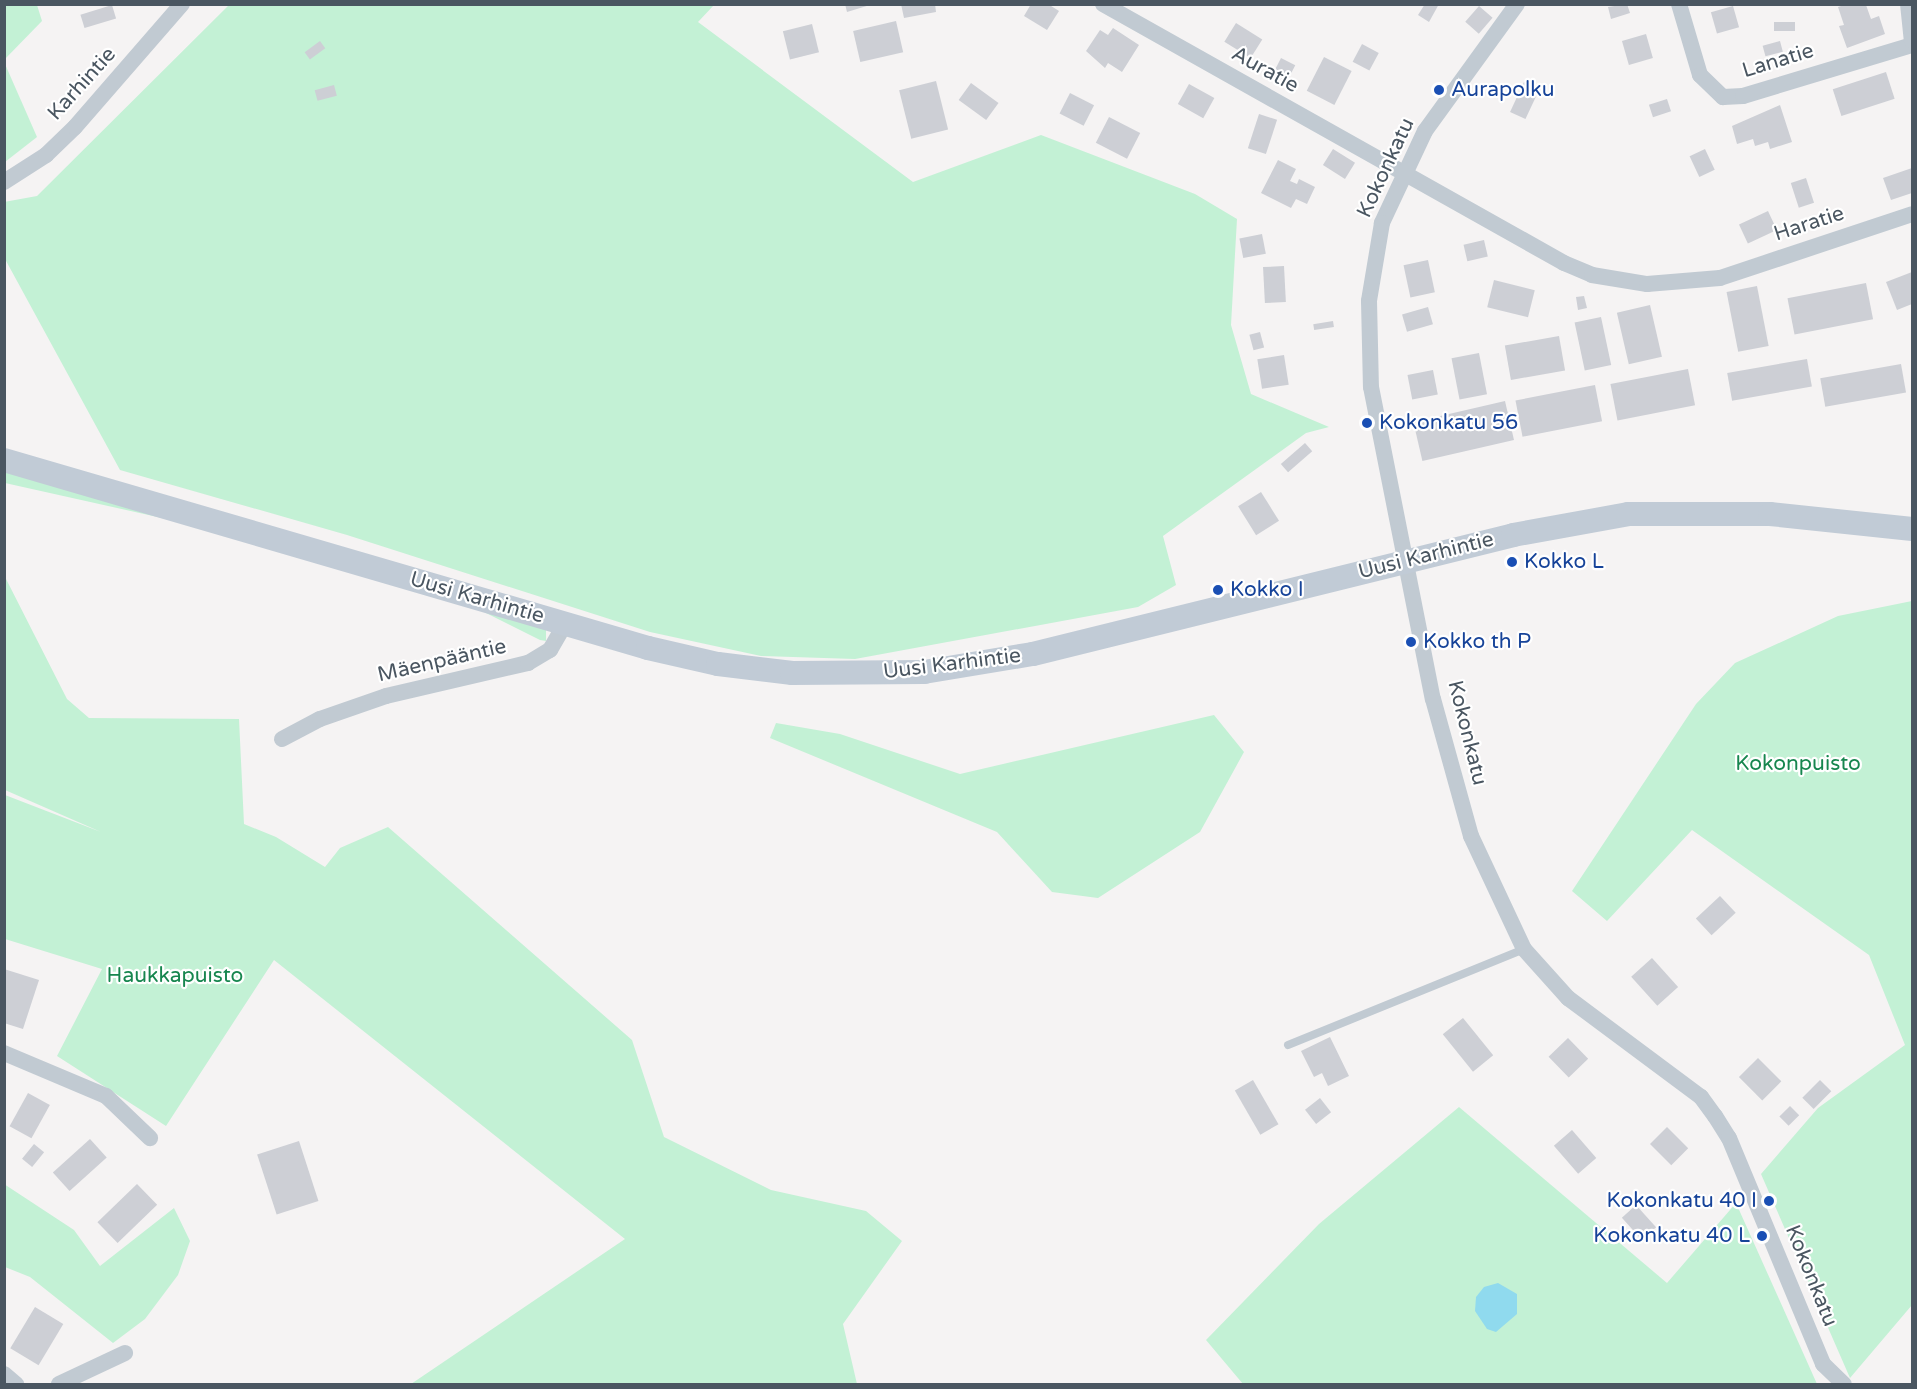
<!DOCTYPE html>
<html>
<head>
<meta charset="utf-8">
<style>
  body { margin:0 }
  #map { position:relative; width:1917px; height:1389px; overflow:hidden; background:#f5f3f3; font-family:"Varela Round",sans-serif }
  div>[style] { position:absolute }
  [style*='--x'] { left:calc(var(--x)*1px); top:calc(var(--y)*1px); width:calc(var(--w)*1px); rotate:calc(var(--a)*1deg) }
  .green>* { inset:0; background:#c3f1d5 }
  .water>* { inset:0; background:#90daee }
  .building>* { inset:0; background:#cdcfd5; transform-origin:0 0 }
  .lane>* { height:8px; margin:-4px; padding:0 4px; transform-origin:4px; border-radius:4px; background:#c1cad2 }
  .street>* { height:16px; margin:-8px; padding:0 8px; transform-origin:8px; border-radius:8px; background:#c1cad2 }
  .secondary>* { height:24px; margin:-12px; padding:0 12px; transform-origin:12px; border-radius:12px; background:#c1cbd6 }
  .dots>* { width:16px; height:16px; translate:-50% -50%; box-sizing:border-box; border:3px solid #fff; border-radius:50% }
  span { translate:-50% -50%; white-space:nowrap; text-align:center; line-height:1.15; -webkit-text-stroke:4.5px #fff; paint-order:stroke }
  .street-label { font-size:21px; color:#4a5661 }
  .transit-label { font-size:21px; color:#164399 }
  .left { translate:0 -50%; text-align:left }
  .right { translate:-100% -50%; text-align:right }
  .park-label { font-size:21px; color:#17864f }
  .frame { position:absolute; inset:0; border:6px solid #4a5661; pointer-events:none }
</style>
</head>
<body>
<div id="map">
  <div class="green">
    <i style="clip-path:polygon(5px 4px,37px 5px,42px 21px,5px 59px)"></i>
    <i style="clip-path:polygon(229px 5px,714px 5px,698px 22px,913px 182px,1041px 135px,1195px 194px,1237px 219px,1231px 325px,1251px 394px,1329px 427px,1306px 433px,1163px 536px,1176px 585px,1138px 607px,855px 659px,761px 656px,650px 632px,347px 535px,120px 470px,5px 259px,4px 202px,37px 196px)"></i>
    <i style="clip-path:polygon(5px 64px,37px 137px,5px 162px,4px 162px)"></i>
    <i style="clip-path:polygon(4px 468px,171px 520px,5px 483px)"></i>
    <i style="clip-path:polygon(4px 575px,67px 699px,89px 718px,239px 719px,244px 824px,276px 837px,325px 867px,340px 848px,388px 827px,632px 1040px,664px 1137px,771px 1190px,866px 1211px,902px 1241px,843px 1324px,857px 1384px,411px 1384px,625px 1239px,274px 960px,166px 1126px,57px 1056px,102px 969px,5px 939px,5px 795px,101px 832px,5px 790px)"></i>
    <i style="clip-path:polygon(1912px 601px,1912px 1305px,1850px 1378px,1761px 1174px,1818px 1108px,1905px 1045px,1869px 955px,1692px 830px,1607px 921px,1572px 891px,1696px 704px,1735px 663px,1838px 616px)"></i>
    <i style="clip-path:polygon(484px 612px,546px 628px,546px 641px,540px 640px)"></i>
    <i style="clip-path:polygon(1214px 715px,1244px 752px,1200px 832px,1098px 898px,1052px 892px,997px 832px,770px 738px,776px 723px,840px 734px,960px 774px)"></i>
    <i style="clip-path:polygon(1459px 1107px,1667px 1283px,1736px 1203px,1817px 1384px,1243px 1384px,1206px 1340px,1319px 1224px)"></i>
    <i style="clip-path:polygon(4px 1184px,74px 1230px,100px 1266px,174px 1208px,190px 1241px,178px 1275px,145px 1319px,113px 1343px,30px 1277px,5px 1267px)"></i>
  </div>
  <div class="water">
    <i style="clip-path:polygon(1498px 1283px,1517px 1294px,1517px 1314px,1496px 1332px,1487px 1329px,1475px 1311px,1476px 1297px,1484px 1287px)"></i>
  </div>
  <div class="building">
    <i style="clip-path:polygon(845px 4px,870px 4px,870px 5px,847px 12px)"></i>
    <i style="clip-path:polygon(901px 4px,935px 4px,936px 12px,904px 18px)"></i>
    <i style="clip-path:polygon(1031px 4px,1048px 4px,1059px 11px,1047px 30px,1024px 16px)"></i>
    <i style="clip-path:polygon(1425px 4px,1439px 4px,1429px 22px,1418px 15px)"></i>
    <i style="clip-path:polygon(1627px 4px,1630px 13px,1611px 19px,1608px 7px)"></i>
    <i style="left:112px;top:5px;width:14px;height:33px;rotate:73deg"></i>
    <i style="clip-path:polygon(1844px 5px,1866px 5px,1871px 19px,1879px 16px,1885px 34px,1847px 48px,1839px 26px,1844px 25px,1838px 7px)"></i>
    <i style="left:1479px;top:6px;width:18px;height:21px;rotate:41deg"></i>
    <i style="left:1733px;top:6px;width:22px;height:23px;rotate:74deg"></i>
    <i style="left:896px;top:21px;width:32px;height:44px;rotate:77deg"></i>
    <i style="left:1795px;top:22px;width:9px;height:21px;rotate:90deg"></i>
    <i style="left:1236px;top:23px;width:31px;height:22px;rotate:32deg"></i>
    <i style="left:812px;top:24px;width:29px;height:30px;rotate:76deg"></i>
    <i style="clip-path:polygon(1113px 28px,1139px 45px,1122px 72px,1108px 63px,1105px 68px,1086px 51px,1100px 30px,1108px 35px)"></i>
    <i style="left:1646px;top:34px;width:25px;height:25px;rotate:74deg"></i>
    <i style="left:320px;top:41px;width:9px;height:19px;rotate:54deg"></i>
    <i style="left:1780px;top:41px;width:11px;height:18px;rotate:75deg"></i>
    <i style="left:1362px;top:44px;width:19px;height:20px;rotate:28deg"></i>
    <i style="left:1324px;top:57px;width:31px;height:38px;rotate:27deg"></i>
    <i style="left:1281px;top:58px;width:16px;height:18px;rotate:27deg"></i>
    <i style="left:1886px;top:72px;width:28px;height:56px;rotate:72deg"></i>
    <i style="left:936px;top:81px;width:50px;height:38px;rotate:76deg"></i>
    <i style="left:1524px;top:82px;width:17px;height:33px;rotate:25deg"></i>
    <i style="left:971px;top:83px;width:34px;height:21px;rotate:36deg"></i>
    <i style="left:1189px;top:84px;width:29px;height:23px;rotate:29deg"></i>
    <i style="left:334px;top:85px;width:11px;height:20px;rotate:75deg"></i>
    <i style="left:1070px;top:93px;width:27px;height:23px;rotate:27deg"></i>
    <i style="left:1667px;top:99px;width:13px;height:19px;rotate:72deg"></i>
    <i style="clip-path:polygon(1780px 105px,1792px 142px,1770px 149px,1768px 142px,1755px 146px,1753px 139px,1737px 144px,1732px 126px)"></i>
    <i style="left:1259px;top:114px;width:19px;height:36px;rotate:18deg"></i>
    <i style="left:1109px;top:117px;width:35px;height:29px;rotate:27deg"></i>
    <i style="left:1333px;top:149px;width:26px;height:19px;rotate:32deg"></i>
    <i style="left:1705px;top:149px;width:23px;height:17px;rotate:65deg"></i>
    <i style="clip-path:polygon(1278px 160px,1296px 169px,1290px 181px,1297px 184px,1299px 179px,1315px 187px,1307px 204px,1296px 199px,1291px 208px,1261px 193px)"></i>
    <i style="clip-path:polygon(1912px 168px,1912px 193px,1891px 200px,1883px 178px)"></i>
    <i style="left:1806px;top:178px;width:26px;height:16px;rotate:72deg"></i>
    <i style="left:1768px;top:211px;width:21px;height:32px;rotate:65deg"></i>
    <i style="left:1262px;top:234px;width:20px;height:23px;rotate:79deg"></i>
    <i style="left:1484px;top:240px;width:17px;height:21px;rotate:77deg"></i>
    <i style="left:1428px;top:260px;width:33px;height:25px;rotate:78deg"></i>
    <i style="left:1284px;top:266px;width:36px;height:21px;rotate:87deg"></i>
    <i style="clip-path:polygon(1912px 272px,1912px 304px,1897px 310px,1886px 282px)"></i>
    <i style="left:1494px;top:280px;width:42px;height:28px;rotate:14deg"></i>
    <i style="left:1866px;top:283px;width:37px;height:80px;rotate:79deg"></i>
    <i style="left:1757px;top:286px;width:61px;height:31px;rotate:79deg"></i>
    <i style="clip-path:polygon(1584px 296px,1587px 308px,1578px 310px,1576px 297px)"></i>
    <i style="left:1650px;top:305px;width:53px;height:34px;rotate:77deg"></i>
    <i style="left:1428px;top:307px;width:18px;height:27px;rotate:74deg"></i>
    <i style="left:1601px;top:317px;width:49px;height:27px;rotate:78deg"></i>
    <i style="left:1333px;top:321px;width:6px;height:20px;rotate:81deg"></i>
    <i style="left:1260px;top:332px;width:16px;height:11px;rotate:75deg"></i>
    <i style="left:1559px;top:336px;width:35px;height:55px;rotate:80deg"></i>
    <i style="left:1479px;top:353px;width:42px;height:28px;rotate:79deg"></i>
    <i style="left:1284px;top:355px;width:30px;height:27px;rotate:81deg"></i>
    <i style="left:1807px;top:359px;width:28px;height:81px;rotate:80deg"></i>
    <i style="left:1901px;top:364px;width:29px;height:82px;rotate:80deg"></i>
    <i style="left:1688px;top:369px;width:37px;height:79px;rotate:79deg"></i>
    <i style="left:1433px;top:370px;width:25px;height:26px;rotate:79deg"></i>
    <i style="left:1595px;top:385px;width:37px;height:81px;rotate:79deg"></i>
    <i style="left:1505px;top:401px;width:40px;height:94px;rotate:77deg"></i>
    <i style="left:1305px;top:443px;width:11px;height:32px;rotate:49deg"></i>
    <i style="left:1261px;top:492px;width:34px;height:27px;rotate:58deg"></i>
    <i style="left:1720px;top:896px;width:23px;height:33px;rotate:47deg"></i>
    <i style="left:1652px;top:958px;width:39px;height:28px;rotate:48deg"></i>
    <i style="clip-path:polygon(4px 969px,39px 980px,23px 1029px,4px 1023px)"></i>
    <i style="left:1463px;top:1018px;width:48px;height:26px;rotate:51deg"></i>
    <i style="clip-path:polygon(1330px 1037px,1349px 1076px,1328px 1086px,1322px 1073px,1314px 1077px,1301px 1051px)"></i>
    <i style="left:1568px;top:1038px;width:29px;height:27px;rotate:46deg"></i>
    <i style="left:1758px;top:1058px;width:33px;height:27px;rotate:45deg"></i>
    <i style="left:1253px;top:1080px;width:51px;height:21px;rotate:60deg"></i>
    <i style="left:1820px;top:1080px;width:16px;height:25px;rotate:45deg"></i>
    <i style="left:28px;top:1093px;width:25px;height:38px;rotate:29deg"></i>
    <i style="left:1320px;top:1098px;width:18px;height:19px;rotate:52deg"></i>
    <i style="left:1790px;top:1106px;width:13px;height:15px;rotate:45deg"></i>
    <i style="left:1667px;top:1127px;width:30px;height:24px;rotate:45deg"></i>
    <i style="left:1572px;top:1130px;width:37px;height:24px;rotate:49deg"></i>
    <i style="left:90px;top:1139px;width:25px;height:50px;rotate:48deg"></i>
    <i style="left:299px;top:1141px;width:63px;height:44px;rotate:72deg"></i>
    <i style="left:34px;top:1144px;width:13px;height:19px;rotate:39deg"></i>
    <i style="left:137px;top:1184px;width:29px;height:55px;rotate:46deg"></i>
    <i style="left:1636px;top:1205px;width:30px;height:19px;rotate:48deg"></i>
    <i style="left:35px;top:1307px;width:33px;height:48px;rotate:31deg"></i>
  </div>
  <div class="lane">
    <i style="--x:1288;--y:1045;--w:255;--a:-22.1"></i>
  </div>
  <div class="street">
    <i style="--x:1103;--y:4;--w:529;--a:29.33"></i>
    <i style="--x:1564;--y:263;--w:30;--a:23"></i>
    <i style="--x:1592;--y:275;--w:56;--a:9.3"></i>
    <i style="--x:1647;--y:284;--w:73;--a:-4.7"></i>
    <i style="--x:1720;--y:278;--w:202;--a:-18.4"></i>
    <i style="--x:1517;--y:4;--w:157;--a:125.9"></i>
    <i style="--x:1425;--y:131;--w:102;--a:115.1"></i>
    <i style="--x:1382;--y:223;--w:79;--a:99.5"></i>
    <i style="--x:1369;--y:301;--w:86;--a:88.7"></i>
    <i style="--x:1371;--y:387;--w:318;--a:78.8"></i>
    <i style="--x:1433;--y:699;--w:142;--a:74.5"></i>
    <i style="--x:1471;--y:836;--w:125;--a:64.9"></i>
    <i style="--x:1524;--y:949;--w:66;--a:48.1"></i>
    <i style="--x:1568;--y:998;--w:166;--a:36.7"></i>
    <i style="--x:1701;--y:1097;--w:24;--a:54"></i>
    <i style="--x:1715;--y:1116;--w:26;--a:58"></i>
    <i style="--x:1729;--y:1138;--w:245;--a:67.4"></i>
    <i style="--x:1823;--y:1364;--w:29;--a:44"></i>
    <i style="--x:1679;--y:4;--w:74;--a:73.5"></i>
    <i style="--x:1700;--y:75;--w:32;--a:44"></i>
    <i style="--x:1723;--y:97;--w:20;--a:-3"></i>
    <i style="--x:1743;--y:96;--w:177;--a:-16.8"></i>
    <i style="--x:1908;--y:4;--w:37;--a:84"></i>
    <i style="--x:4;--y:182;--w:50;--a:-32.7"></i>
    <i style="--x:46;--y:155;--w:40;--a:-44"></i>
    <i style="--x:75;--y:127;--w:163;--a:-49"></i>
    <i style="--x:282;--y:739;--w:43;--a:-27.8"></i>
    <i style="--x:320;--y:719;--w:70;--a:-19.2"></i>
    <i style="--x:386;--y:696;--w:146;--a:-13.1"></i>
    <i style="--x:528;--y:663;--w:26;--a:-31"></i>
    <i style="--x:550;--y:650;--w:30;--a:-60"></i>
    <i style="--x:4;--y:1053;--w:111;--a:22.9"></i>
    <i style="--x:106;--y:1096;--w:61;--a:43.7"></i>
    <i style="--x:4;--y:1374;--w:16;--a:40"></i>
    <i style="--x:59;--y:1384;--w:73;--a:-25.2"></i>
  </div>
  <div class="secondary">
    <i style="--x:4;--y:460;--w:671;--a:16.27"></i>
    <i style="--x:648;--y:648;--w:72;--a:12.9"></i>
    <i style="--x:718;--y:664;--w:75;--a:6.9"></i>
    <i style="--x:792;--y:673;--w:132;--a:-0.4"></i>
    <i style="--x:924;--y:672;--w:110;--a:-9.4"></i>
    <i style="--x:1033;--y:654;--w:495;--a:-13.9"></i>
    <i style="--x:1513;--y:535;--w:117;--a:-10.3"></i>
    <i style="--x:1628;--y:514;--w:142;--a:0"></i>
    <i style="--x:1770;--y:514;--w:143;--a:6"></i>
  </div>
  <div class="dots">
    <i style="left:1439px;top:90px;background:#1a4fb4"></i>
    <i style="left:1367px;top:423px;background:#1a4fb4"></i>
    <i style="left:1512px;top:562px;background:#1a4fb4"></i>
    <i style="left:1218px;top:590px;background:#1a4fb4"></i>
    <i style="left:1411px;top:642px;background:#1a4fb4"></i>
    <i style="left:1769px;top:1201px;background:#1a4fb4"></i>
    <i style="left:1762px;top:1236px;background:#1a4fb4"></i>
  </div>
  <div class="street-label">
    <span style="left:1778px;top:61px;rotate:-17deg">Lanatie</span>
    <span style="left:1265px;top:70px;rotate:29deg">Auratie</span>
    <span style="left:82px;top:84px;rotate:-48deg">Karhintie</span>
    <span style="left:1386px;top:168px;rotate:-65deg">Kokonkatu</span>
    <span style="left:1809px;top:224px;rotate:-18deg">Haratie</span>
    <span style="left:1426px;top:556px;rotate:-14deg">Uusi Karhintie</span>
    <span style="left:477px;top:598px;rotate:16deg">Uusi Karhintie</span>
    <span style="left:442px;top:661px;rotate:-13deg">Mäenpääntie</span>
    <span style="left:952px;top:664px;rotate:-7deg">Uusi Karhintie</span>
    <span style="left:1467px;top:733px;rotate:76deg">Kokonkatu</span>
    <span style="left:1811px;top:1276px;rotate:68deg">Kokonkatu</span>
  </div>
  <div class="transit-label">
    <span class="left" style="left:1451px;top:90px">Aurapolku</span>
    <span class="left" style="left:1379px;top:423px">Kokonkatu 56</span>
    <span class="left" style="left:1524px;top:562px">Kokko L</span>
    <span class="left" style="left:1230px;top:590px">Kokko I</span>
    <span class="left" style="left:1423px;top:642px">Kokko th P</span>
    <span class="right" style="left:1757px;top:1201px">Kokonkatu 40 I</span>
    <span class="right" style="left:1750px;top:1236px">Kokonkatu 40 L</span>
  </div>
  <div class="park-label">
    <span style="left:1798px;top:764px">Kokonpuisto</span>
    <span style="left:175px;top:976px">Haukkapuisto</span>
  </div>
  <div class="frame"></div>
</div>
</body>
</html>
